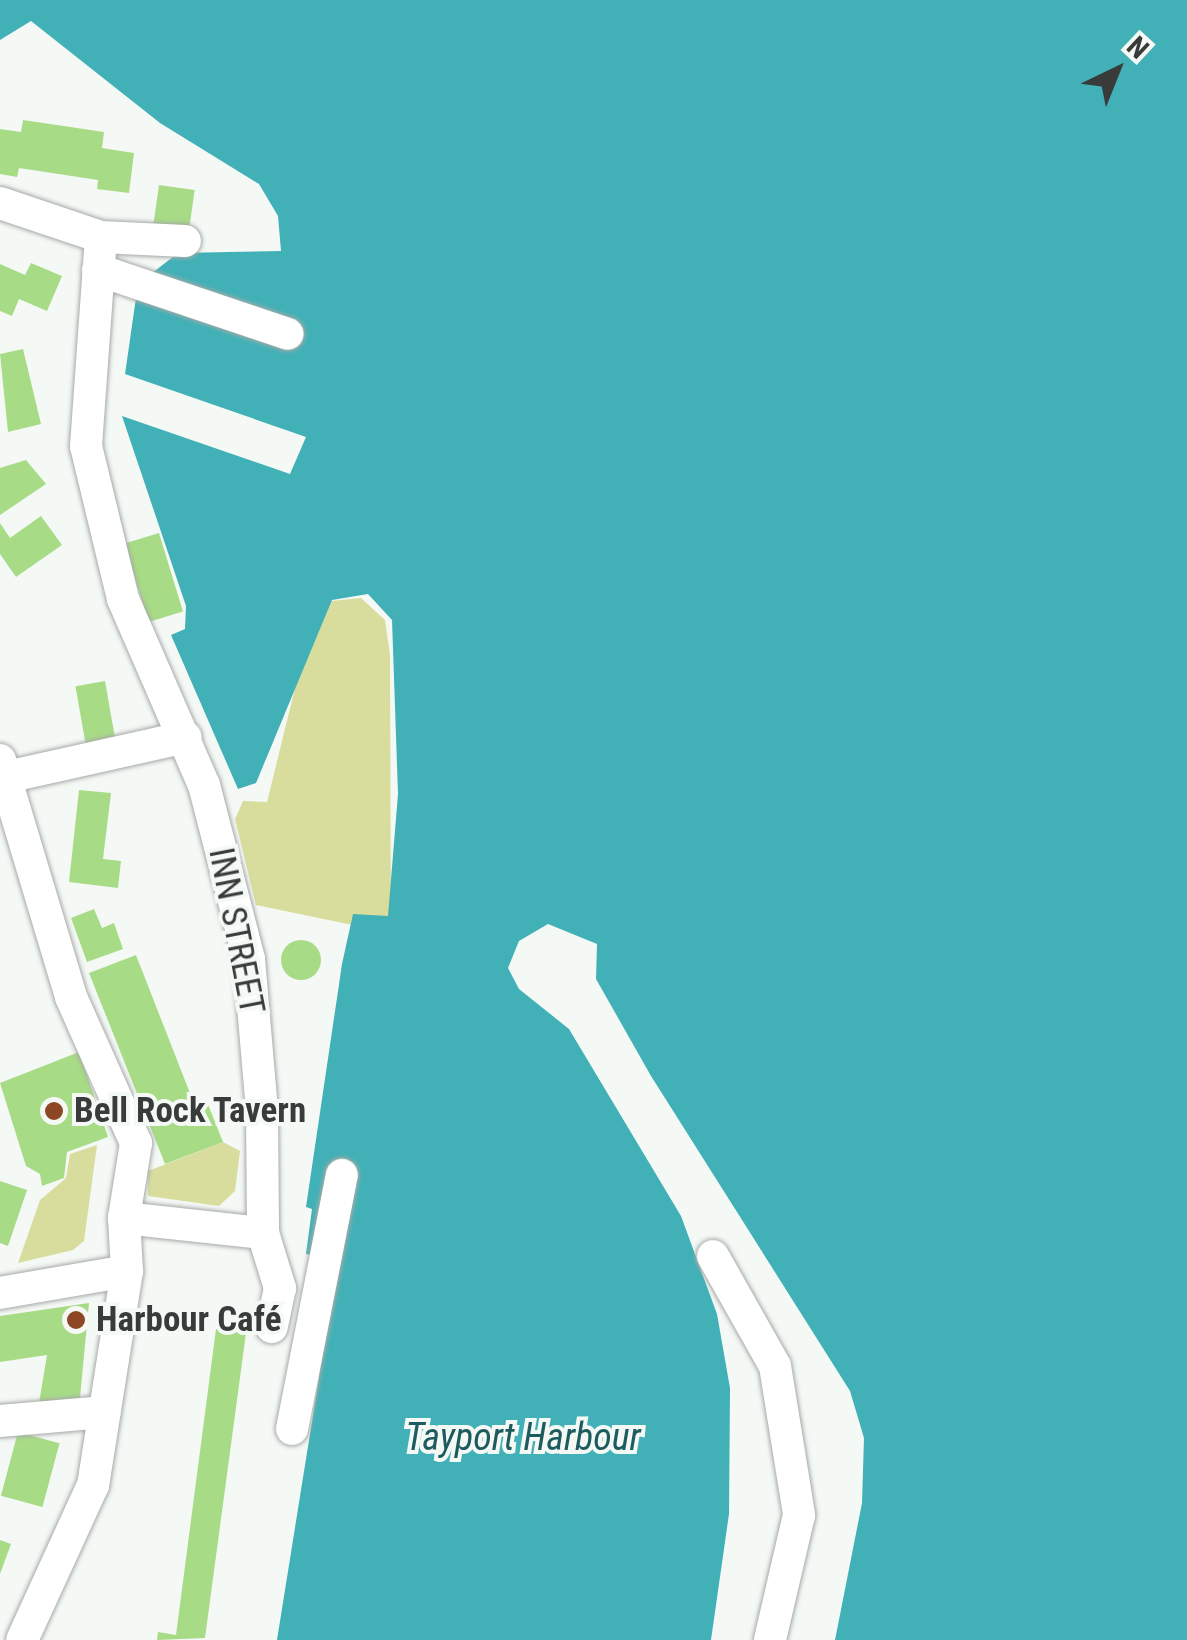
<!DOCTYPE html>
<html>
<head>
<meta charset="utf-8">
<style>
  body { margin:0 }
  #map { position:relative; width:1187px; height:1640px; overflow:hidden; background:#f5f9f6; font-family:"Roboto Condensed",sans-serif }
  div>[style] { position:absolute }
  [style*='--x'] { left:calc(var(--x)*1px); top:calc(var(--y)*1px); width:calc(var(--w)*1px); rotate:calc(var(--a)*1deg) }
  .green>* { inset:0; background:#d8dd9d }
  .water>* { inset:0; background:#41b1b7 }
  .building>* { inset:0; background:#a8db86; transform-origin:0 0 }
  .round { border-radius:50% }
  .roads { filter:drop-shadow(0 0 2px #a6aaa8) drop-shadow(0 0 2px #a6aaa8) }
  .minor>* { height:32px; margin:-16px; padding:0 16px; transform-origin:16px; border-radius:16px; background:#fff }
  .dots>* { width:28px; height:28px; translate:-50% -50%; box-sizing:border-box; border:5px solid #f5f9f6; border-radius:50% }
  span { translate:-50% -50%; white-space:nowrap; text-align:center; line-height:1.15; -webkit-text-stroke:8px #f5f9f6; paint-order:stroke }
  .street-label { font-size:35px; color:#393b3a }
  .poi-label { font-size:35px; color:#393b3a; font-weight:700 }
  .left { translate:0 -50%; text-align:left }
  .water-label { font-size:38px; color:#1e5b5f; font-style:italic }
  .north { position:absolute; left:1067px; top:20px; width:100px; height:100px; -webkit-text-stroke:8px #f5f9f6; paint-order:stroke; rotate:43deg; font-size:28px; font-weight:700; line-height:40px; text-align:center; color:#393b3a }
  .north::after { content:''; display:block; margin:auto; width:35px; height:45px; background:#393b3a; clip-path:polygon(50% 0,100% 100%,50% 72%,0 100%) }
</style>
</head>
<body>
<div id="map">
  <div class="green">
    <i style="clip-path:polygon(361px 598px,385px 620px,390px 655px,391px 933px,256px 905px,235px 819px,243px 801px,267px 802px,313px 615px,331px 601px)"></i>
    <i style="clip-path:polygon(223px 1142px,240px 1151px,235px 1191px,219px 1206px,148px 1196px,148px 1171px)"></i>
    <i style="clip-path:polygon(97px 1145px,84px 1241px,73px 1250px,18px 1263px,40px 1200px,66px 1178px,70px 1154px)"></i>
  </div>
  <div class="water">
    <i style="clip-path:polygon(0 0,1187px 0,1187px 1640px,835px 1640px,862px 1503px,864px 1438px,850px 1391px,651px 1076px,596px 979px,597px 944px,548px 924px,519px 941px,508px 968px,519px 989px,569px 1029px,681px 1216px,717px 1314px,730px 1388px,729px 1514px,711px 1640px,277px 1640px,338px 1259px,306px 1254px,312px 1209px,306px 1207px,342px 964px,353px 914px,388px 916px,398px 794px,392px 620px,368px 594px,332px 600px,256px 783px,238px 789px,171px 635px,185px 629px,186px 606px,122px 416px,290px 474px,306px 437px,125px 374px,138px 284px,178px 253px,281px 251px,278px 216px,259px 184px,160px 123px,31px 21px,0 40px)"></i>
  </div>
  <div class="building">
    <i style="clip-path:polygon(23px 120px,104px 132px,102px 148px,134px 153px,129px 193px,97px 189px,98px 180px,19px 168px,17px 177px,0 174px,0 129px,21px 132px)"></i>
    <i style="left:159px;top:185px;width:36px;height:39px;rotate:8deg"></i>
    <i style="clip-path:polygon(31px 263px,62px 276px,47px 311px,19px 299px,12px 316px,0 311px,0 264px,25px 275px)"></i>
    <i style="clip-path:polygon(23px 349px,41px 424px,8px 432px,0 354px)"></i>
    <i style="clip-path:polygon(26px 460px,46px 484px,0 515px,0 468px)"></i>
    <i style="clip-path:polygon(41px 516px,62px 545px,16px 577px,0 554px,0 523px,10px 538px)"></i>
    <i style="left:159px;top:533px;width:82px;height:36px;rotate:73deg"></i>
    <i style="left:105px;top:681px;width:68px;height:30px;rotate:80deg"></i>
    <i style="clip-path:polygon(79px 790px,111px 793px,103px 859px,121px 861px,118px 888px,69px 882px)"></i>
    <i style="clip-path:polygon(94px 909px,102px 928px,114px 923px,123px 949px,87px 962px,71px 918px)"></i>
    <i class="round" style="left:281px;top:940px;width:40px;height:40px"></i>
    <i style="clip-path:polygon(136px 955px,195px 1106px,207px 1102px,223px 1142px,165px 1164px,89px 973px)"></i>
    <i style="clip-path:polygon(79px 1052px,108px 1137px,67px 1152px,64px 1178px,42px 1186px,40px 1174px,26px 1166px,0 1083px)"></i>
    <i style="clip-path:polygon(0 1181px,27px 1190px,8px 1246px,0 1243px)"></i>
    <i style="clip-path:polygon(89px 1303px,79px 1408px,39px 1403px,47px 1355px,0 1362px,0 1316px)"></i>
    <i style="clip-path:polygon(216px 1329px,246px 1333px,205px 1638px,157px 1640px,158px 1632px,176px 1635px)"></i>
    <i style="left:18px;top:1432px;width:43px;height:66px;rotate:15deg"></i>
    <i style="clip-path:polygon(0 1540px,11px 1544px,0 1574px)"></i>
  </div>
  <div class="roads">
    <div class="minor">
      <i style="--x:0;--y:203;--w:107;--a:18.6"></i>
      <i style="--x:101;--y:237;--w:84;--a:2.7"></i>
      <i style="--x:101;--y:237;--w:210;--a:94.1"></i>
      <i style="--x:86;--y:446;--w:157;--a:76.4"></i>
      <i style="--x:123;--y:599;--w:203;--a:66.5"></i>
      <i style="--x:204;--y:785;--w:180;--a:75.5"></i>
      <i style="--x:249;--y:959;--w:154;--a:85.1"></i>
      <i style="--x:262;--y:1112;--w:121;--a:89.5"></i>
      <i style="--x:263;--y:1233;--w:58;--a:72.8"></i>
      <i style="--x:280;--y:1288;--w:40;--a:102"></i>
      <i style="--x:98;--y:270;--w:200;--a:18.6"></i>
      <i style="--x:0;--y:760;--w:247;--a:73.3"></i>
      <i style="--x:71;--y:997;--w:160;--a:66"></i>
      <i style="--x:136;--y:1143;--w:76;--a:99.1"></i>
      <i style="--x:124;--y:1218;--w:53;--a:86.8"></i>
      <i style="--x:127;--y:1271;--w:217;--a:99"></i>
      <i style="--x:93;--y:1485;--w:170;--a:114.6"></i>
      <i style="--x:7;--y:777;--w:183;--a:-12.6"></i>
      <i style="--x:124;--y:1218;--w:140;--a:6.2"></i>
      <i style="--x:713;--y:1256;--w:126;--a:60.6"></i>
      <i style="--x:775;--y:1366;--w:151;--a:80.8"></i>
      <i style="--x:799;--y:1515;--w:128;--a:103.1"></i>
      <i style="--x:0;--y:1293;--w:129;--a:-9.8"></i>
      <i style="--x:0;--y:1421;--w:105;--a:-4.9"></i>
      <i style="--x:292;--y:1429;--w:259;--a:-78.9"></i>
    </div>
  </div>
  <div class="dots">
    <i style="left:54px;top:1111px;background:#8e4724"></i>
    <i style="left:76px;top:1320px;background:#8e4724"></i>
  </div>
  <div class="street-label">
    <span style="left:236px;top:931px;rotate:79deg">INN STREET</span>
  </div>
  <div class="poi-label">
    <span class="left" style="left:74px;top:1111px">Bell Rock Tavern</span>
    <span class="left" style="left:96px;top:1320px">Harbour Café</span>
  </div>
  <div class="water-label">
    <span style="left:523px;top:1438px">Tayport Harbour</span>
  </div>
  <div class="north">N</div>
</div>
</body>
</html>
